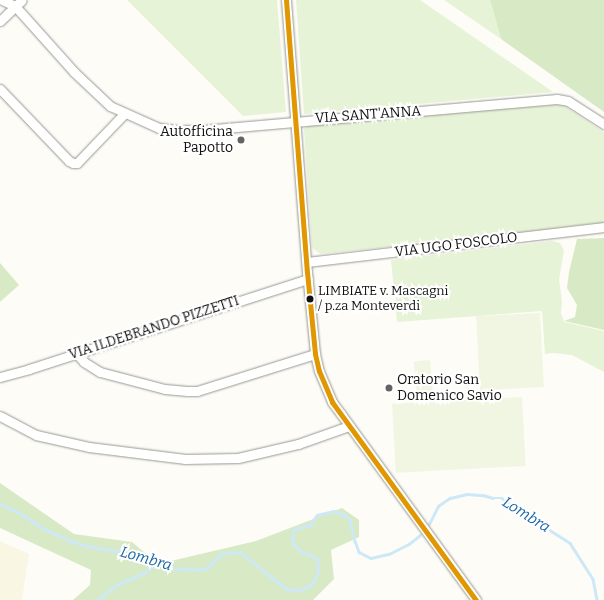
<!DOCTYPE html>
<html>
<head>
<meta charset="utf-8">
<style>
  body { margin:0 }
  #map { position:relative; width:604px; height:600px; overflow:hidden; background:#fdfcf7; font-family:Bitter,serif }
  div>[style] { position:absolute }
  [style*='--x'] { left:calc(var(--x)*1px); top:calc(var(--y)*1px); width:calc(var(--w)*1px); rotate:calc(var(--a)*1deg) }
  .farmland>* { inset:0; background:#f9f7e4 }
  .green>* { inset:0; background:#e7f3d7 }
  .forest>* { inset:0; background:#d8eac5 }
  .pitch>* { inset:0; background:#f0f6e1; transform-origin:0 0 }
  .stream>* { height:2.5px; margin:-1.25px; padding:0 1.25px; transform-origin:1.25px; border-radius:1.25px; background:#cde8f7 }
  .roads { filter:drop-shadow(0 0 1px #979795) drop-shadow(0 0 1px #979795) }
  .minor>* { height:9px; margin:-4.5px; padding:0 4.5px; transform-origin:4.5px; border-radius:4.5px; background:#fffffe }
  .bus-1>* { height:5px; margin:-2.5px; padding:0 2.5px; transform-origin:2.5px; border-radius:2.5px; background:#e09702 }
  .dots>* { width:11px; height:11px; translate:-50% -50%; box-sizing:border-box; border:2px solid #fff; border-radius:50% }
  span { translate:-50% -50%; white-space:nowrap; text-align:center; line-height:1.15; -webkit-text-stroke:4px #fff; paint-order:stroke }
  .bus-label { font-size:13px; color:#111 }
  .left { translate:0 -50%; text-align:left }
  .street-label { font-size:14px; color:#111 }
  .poi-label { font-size:14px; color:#111 }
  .right { translate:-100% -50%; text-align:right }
  .water-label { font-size:15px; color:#1768a6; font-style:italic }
</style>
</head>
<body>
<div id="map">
  <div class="farmland">
    <i style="clip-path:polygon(0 541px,29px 554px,22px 600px,0 600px)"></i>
  </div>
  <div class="green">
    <i style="clip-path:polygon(127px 0,277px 0,286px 112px,243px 116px)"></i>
    <i style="clip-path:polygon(296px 0,420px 0,553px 92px,304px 114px)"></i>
    <i style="clip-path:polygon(444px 0,490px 0,501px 39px)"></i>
    <i style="clip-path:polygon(561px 104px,604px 132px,604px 222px,598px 225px,321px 254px,312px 248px,304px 129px,308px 125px)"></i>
    <i style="clip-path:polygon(552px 241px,560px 243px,564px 250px,559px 280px,562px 301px,561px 313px,564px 322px,604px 331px,604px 372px,572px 355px,553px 353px,545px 354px,542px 311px,397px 322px,391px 260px)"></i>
  </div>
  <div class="forest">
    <i style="clip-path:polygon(490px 0,604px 0,604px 112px,501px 39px)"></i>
    <i style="clip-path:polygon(604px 238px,604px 330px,564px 321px,575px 317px,577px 305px,567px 288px,569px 272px,577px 239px)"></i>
    <i style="clip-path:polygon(0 263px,19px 285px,0 302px)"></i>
    <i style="clip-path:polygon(0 483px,74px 534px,132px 542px,158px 564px,256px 541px,342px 508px,359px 520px,359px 537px,331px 550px,334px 579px,313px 600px,73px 600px,90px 585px,91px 570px,0 528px)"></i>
  </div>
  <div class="pitch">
    <i style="left:540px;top:313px;width:74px;height:64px;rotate:87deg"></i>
    <i style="left:430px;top:360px;width:34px;height:16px;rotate:85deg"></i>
    <i style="left:522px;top:397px;width:69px;height:130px;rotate:87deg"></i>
  </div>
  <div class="stream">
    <i style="--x:0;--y:504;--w:20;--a:24"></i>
    <i style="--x:18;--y:512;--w:31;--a:33"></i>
    <i style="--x:44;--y:529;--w:30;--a:24"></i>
    <i style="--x:71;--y:541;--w:16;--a:18"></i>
    <i style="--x:86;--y:546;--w:39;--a:9"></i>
    <i style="--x:125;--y:552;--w:44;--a:21.3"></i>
    <i style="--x:166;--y:568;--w:33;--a:3"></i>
    <i style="--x:199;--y:570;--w:9;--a:-18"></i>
    <i style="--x:208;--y:567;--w:18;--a:-45"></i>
    <i style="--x:221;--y:554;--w:19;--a:-6"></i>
    <i style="--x:240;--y:552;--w:58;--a:38.7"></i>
    <i style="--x:285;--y:588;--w:12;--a:9"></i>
    <i style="--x:297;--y:590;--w:6;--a:-9"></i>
    <i style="--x:303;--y:589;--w:10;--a:-29"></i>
    <i style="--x:312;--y:584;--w:10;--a:-61"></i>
    <i style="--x:317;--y:575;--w:9;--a:-84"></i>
    <i style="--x:318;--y:566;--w:8;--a:-104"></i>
    <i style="--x:316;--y:558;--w:16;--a:-158"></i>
    <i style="--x:301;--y:552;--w:10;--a:-135"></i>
    <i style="--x:294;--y:545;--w:5;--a:-112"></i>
    <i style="--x:292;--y:540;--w:8;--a:-83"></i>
    <i style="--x:293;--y:532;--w:4;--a:-56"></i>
    <i style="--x:295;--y:529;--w:16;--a:-15"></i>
    <i style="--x:310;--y:525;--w:12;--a:-55"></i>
    <i style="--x:317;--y:515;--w:17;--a:-13"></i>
    <i style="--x:334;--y:511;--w:12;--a:20"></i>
    <i style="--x:345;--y:515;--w:7;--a:45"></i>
    <i style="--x:350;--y:520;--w:22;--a:77"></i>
    <i style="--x:355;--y:541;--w:12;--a:70"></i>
    <i style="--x:359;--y:552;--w:13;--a:27"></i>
    <i style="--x:371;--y:558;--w:18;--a:-13"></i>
    <i style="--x:389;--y:554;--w:22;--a:-27"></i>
    <i style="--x:409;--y:544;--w:14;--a:-39"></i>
    <i style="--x:429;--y:524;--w:20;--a:-63"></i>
    <i style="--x:438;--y:506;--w:14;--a:-34"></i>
    <i style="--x:450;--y:498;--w:17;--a:-13"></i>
    <i style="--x:467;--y:494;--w:16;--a:4"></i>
    <i style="--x:483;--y:495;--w:10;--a:17"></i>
    <i style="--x:493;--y:498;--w:9;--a:0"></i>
    <i style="--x:502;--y:498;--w:13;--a:39"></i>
    <i style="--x:512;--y:506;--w:69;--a:32.5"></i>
    <i style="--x:570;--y:543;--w:43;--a:57.4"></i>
    <i style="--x:593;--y:579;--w:21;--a:79"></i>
    <i style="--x:97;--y:600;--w:25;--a:-37"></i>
    <i style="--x:117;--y:585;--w:27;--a:-24"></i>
    <i style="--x:142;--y:574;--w:17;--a:-33"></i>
  </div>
  <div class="roads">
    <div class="minor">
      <i style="--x:2;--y:0;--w:14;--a:25"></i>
      <i style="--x:15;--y:6;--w:89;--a:48.2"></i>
      <i style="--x:74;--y:72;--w:50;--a:43.4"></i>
      <i style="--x:110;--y:106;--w:54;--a:24.2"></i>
      <i style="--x:159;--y:128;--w:19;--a:6"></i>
      <i style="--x:178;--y:130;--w:25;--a:0"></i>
      <i style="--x:203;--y:130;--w:355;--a:-5"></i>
      <i style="--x:557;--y:99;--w:11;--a:10"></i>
      <i style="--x:568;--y:101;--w:43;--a:32.6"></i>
      <i style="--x:286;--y:0;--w:273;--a:85.6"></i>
      <i style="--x:307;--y:272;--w:82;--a:84.4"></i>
      <i style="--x:315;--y:354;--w:17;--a:77"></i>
      <i style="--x:319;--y:371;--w:34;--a:67"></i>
      <i style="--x:332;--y:402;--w:15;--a:53"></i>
      <i style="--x:341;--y:414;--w:230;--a:54"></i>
      <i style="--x:0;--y:21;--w:30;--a:-44"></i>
      <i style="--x:0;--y:89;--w:100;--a:46.2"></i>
      <i style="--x:69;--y:161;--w:4;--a:27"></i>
      <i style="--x:73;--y:163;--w:4;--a:0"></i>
      <i style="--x:77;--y:163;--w:69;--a:-46.2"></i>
      <i style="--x:307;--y:262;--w:299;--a:-6.7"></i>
      <i style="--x:76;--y:353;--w:12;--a:48"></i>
      <i style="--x:84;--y:362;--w:19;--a:32"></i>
      <i style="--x:100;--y:372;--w:67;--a:14.7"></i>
      <i style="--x:165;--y:389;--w:22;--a:5"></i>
      <i style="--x:187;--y:391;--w:10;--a:0"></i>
      <i style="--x:197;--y:391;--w:124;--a:-17.4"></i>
      <i style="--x:0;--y:377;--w:30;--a:-15"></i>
      <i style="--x:29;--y:369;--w:293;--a:-17.9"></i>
      <i style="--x:0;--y:416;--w:41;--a:27.8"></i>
      <i style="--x:36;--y:435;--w:54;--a:12.8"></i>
      <i style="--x:89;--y:447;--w:97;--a:7.1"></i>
      <i style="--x:185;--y:459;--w:53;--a:-1.1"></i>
      <i style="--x:238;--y:458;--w:62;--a:-13.1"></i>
      <i style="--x:298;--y:444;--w:54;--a:-19.4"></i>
    </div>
  </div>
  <div class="bus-1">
    <i style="--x:286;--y:0;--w:273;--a:85.6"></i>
    <i style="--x:307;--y:272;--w:82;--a:84.4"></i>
    <i style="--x:315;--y:354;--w:17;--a:77"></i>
    <i style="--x:319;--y:371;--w:34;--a:67"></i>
    <i style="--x:332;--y:402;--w:245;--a:54"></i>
  </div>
  <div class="dots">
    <i style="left:241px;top:140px;background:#646362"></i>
    <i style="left:310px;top:299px;background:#111"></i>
    <i style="left:389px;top:388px;background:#646362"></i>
  </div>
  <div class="bus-label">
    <span class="left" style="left:318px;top:299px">LIMBIATE v. Mascagni<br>/ p.za Monteverdi</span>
  </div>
  <div class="street-label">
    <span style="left:368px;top:115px;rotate:-4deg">VIA SANT'ANNA</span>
    <span style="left:456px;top:245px;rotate:-7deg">VIA UGO FOSCOLO</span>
    <span style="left:154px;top:328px;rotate:-18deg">VIA ILDEBRANDO PIZZETTI</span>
  </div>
  <div class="poi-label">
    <span class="right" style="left:233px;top:140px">Autofficina<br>Papotto</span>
    <span class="left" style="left:397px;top:388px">Oratorio San<br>Domenico Savio</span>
  </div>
  <div class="water-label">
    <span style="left:526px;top:515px;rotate:32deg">Lombra</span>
    <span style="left:146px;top:559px;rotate:16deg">Lombra</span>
  </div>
</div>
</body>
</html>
